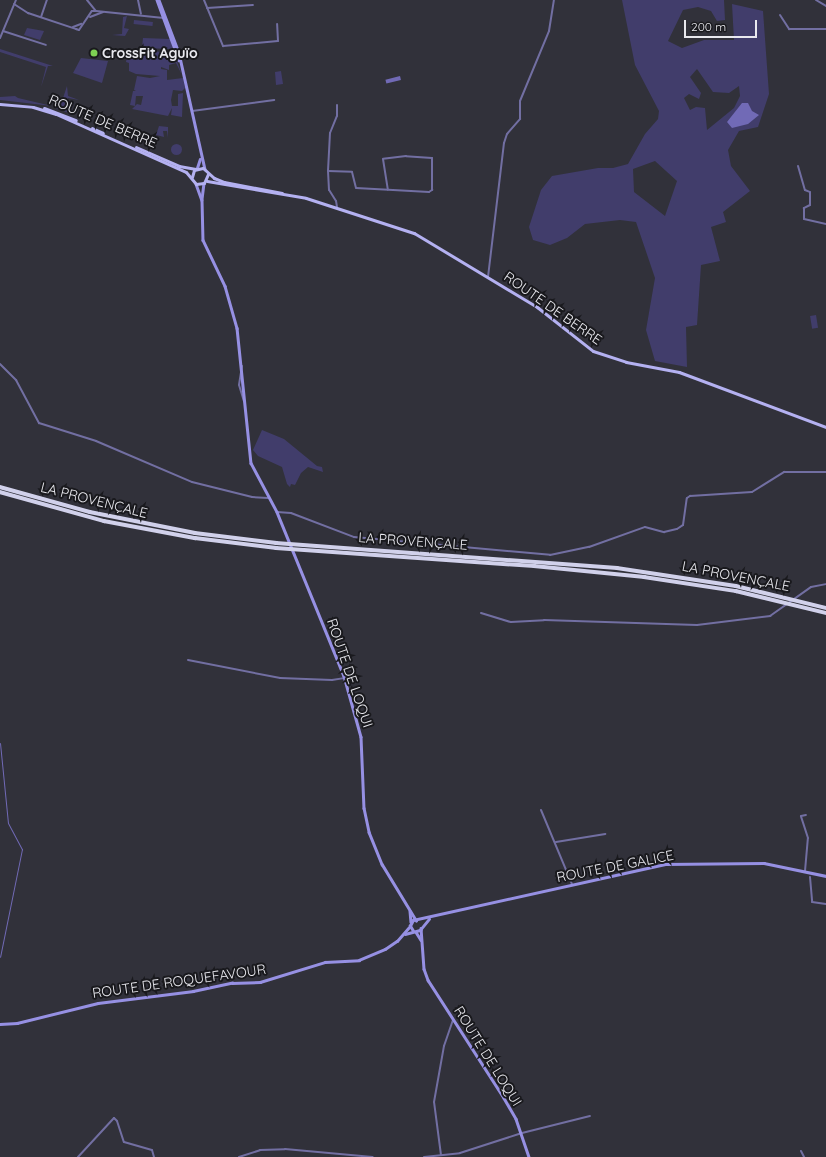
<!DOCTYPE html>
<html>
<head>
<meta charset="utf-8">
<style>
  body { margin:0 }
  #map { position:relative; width:826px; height:1157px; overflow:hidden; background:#31313a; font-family:Quicksand,sans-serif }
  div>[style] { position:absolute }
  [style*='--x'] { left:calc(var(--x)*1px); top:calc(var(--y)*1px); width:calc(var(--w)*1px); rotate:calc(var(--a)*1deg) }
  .green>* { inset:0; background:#413d6b; transform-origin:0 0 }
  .round { border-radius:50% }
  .water>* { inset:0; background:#716ab6; transform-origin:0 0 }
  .stream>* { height:1px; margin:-0.5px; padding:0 0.5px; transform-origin:0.5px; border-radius:0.5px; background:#716ab6 }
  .street>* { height:2px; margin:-1px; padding:0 1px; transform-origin:1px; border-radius:1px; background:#726fa2 }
  .secondary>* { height:2.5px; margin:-1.25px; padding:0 1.25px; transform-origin:1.25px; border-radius:1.25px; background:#9690e3 }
  .primary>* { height:3px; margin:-1.5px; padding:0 1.5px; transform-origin:1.5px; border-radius:1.5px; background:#b4b1f1 }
  .highway>* { height:3.5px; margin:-1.75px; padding:0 1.75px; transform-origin:1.75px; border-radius:1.75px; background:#d1d1eb }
  .dots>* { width:11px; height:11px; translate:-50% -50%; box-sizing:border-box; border:2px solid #19191d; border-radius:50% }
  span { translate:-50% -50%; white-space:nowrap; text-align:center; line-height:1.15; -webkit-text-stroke:4px #19191d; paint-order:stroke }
  .poi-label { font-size:14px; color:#e9e9ef; font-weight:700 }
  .left { translate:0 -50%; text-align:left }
  .street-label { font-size:14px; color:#e9e9ef }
  .scale { position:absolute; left:684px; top:20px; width:73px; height:18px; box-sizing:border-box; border:2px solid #e9e9ef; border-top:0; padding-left:5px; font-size:12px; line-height:14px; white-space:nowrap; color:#e9e9ef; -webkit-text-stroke:3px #19191d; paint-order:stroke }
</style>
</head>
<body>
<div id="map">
  <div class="green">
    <i style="clip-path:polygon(evenodd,622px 0,724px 0,725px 20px,717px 21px,711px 11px,698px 7px,683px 10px,668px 41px,682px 48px,704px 40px,734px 40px,732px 4px,763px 11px,769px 94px,758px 127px,739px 131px,728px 150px,731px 166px,750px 191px,723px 212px,726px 222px,711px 227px,720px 261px,701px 265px,697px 325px,686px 327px,687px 367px,655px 361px,646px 330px,655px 278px,636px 222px,620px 220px,585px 224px,567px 238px,550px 245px,533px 240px,529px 227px,541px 190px,552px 176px,598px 168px,613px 168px,628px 164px,645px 134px,658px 119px,659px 111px,635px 65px,622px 0,697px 69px,713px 92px,729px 93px,739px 86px,740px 96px,734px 108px,707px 130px,705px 108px,696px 107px,690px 110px,684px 98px,689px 94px,699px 99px,701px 93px,690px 77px,697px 69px,622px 0,655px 161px,677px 181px,665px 216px,634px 192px,633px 169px,655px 161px)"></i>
    <i style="clip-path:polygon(127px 16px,124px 28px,129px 29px,125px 36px,112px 35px,122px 34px,123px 17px)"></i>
    <i style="left:134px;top:20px;width:19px;height:4px;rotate:6deg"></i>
    <i style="clip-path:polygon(27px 28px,44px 31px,40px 40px,24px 35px)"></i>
    <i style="clip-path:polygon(143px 38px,170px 39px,173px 49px,142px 48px)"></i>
    <i style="clip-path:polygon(0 49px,53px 66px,48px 66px,41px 87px,46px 67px,0 52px)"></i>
    <i style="clip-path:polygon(128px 49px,174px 53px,182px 75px,176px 63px,169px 65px,169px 70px,161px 67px,161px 69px,167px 70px,167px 80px,183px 78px,185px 88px,182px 91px,173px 90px,171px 100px,172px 106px,178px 106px,178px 94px,183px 93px,182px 117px,171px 115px,172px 108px,168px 116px,132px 109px,137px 104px,141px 105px,143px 96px,136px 96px,135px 106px,130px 105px,133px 91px,136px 91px,134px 90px,137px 76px,150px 78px,160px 76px,136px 74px,129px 71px,129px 63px,126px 62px)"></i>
    <i style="clip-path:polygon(81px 58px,108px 61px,102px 83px,73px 73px)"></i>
    <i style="clip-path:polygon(281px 71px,283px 84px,276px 85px,275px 72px)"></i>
    <i style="clip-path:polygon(67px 86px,68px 96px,79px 100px,68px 98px,67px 108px,74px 103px,71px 110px,74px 111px,71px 114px,56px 108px,62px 101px)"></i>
    <i style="clip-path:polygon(15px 96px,18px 98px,52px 106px,0 100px,0 97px)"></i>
    <i style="clip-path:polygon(159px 126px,168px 127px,168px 138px,167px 131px,163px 131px,164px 137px,156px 135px)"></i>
    <i class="round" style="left:170.5px;top:143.5px;width:11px;height:11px"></i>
    <i style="left:816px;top:315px;width:13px;height:6px;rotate:81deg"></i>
    <i style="clip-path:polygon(262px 430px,284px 439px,317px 466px,322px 467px,323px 472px,308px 467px,301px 473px,295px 485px,291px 484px,290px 487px,287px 484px,282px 467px,258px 456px,253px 450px)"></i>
  </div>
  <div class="water">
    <i style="left:400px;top:76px;width:4px;height:15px;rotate:76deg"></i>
    <i style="clip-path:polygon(742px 103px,748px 103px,752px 111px,759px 115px,748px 124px,732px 128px,727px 122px)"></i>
  </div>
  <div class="stream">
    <i style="--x:0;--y:743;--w:80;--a:84.3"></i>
    <i style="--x:8;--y:823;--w:30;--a:62"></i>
    <i style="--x:22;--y:849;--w:110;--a:101.5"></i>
  </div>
  <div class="street">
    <i style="--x:87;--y:0;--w:13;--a:51"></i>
    <i style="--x:138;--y:0;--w:14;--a:78"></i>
    <i style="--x:204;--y:0;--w:50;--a:67.6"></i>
    <i style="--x:223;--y:46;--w:55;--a:-5.2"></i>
    <i style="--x:278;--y:41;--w:17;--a:-93"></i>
    <i style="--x:816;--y:0;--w:12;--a:31"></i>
    <i style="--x:14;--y:4;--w:17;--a:33"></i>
    <i style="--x:28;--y:13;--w:51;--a:18.4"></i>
    <i style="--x:207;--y:8;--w:46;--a:-3.7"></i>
    <i style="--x:96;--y:11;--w:68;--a:5.9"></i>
    <i style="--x:780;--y:15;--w:17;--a:57"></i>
    <i style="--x:789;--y:29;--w:37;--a:0"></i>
    <i style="--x:41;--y:17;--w:18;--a:-71"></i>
    <i style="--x:90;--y:17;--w:14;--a:-21"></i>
    <i style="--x:73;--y:27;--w:9;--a:-21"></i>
    <i style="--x:76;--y:29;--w:3;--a:18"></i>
    <i style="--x:79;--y:30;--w:23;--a:-56"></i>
    <i style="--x:92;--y:11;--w:4;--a:0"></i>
    <i style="--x:3;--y:31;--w:45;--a:18"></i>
    <i style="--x:0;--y:38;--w:41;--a:-67.2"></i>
    <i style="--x:192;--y:111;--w:83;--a:-7.6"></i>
    <i style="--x:798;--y:166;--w:25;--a:74"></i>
    <i style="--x:805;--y:190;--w:5;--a:22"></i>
    <i style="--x:810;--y:192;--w:13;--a:90"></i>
    <i style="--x:810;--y:205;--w:7;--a:153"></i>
    <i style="--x:804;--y:208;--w:11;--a:90"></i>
    <i style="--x:804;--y:219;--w:23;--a:13"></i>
    <i style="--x:328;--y:171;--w:24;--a:2"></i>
    <i style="--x:352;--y:172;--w:16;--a:76"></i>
    <i style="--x:356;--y:188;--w:37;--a:3"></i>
    <i style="--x:393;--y:190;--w:36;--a:3"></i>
    <i style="--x:429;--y:192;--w:4;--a:-34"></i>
    <i style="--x:432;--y:190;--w:32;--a:-90"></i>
    <i style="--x:432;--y:158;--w:26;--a:-176"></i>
    <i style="--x:406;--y:156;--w:23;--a:173"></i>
    <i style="--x:383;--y:159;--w:31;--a:81"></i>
    <i style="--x:337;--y:207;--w:6;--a:-99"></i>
    <i style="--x:336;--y:201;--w:13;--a:-122"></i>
    <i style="--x:329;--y:190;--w:19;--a:-93"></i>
    <i style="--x:328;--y:171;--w:38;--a:-87"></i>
    <i style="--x:330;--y:133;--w:18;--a:-68"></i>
    <i style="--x:337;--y:116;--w:11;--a:-90"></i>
    <i style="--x:488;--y:277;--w:135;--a:-83.2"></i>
    <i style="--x:504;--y:143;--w:9;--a:-72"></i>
    <i style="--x:507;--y:134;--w:20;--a:-49"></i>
    <i style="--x:520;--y:119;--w:18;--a:-90"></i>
    <i style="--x:520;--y:101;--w:76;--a:-67.5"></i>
    <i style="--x:549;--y:31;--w:31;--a:-81"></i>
    <i style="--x:0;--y:364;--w:23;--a:45"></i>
    <i style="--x:16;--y:380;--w:49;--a:61.9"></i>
    <i style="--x:39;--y:423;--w:60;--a:17.5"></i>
    <i style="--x:96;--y:441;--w:104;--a:23.1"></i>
    <i style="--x:192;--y:482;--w:62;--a:14"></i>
    <i style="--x:252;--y:497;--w:16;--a:4"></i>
    <i style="--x:242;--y:366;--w:19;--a:99"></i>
    <i style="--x:239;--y:385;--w:17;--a:73"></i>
    <i style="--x:277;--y:512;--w:14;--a:4"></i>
    <i style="--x:291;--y:513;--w:67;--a:20.9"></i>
    <i style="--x:354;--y:537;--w:197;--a:5.2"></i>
    <i style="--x:550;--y:555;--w:40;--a:-12"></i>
    <i style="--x:589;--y:547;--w:59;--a:-19.7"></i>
    <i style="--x:645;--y:527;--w:20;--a:15"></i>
    <i style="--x:664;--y:532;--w:13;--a:-13"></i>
    <i style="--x:677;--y:529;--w:7;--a:-34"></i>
    <i style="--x:683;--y:525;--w:27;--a:-82"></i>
    <i style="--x:687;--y:498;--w:4;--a:-34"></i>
    <i style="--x:690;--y:496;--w:62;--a:-3.7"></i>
    <i style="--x:752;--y:492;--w:38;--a:-32"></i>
    <i style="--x:784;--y:472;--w:42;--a:0"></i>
    <i style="--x:481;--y:613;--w:31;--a:17"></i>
    <i style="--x:511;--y:622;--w:33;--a:-3"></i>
    <i style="--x:544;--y:620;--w:153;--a:1.9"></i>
    <i style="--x:697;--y:625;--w:74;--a:-7"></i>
    <i style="--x:770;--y:616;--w:50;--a:-35.3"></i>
    <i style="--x:811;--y:587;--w:15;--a:-11"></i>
    <i style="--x:188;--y:660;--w:94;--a:11.1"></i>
    <i style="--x:280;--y:678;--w:52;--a:2.2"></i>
    <i style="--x:332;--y:680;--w:12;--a:-9"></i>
    <i style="--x:541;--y:810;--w:80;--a:67.3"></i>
    <i style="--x:556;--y:842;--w:50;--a:-9.3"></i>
    <i style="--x:805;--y:871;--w:33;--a:-85"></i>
    <i style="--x:808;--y:838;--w:23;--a:-108"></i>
    <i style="--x:801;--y:816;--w:5;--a:-11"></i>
    <i style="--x:810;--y:877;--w:25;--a:85"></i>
    <i style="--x:812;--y:902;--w:14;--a:8"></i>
    <i style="--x:801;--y:1151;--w:7;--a:63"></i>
    <i style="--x:441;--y:1155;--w:53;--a:-97.5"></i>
    <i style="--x:434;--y:1102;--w:57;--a:-79.9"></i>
    <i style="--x:444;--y:1046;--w:28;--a:-71"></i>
    <i style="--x:78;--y:1157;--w:53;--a:-47.3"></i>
    <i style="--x:114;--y:1118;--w:4;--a:45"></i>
    <i style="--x:117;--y:1121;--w:22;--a:72"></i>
    <i style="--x:124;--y:1142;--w:29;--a:16"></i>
    <i style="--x:152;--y:1150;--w:7;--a:74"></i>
    <i style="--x:239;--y:1157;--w:22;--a:-18"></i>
    <i style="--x:260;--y:1150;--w:25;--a:-2"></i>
    <i style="--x:285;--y:1149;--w:88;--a:5.2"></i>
    <i style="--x:424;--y:1157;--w:36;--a:-6"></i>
    <i style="--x:460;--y:1153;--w:65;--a:-17.9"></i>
    <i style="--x:522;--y:1133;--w:70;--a:-14"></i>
  </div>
  <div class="secondary">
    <i style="--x:157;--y:0;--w:64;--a:69.9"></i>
    <i style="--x:159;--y:0;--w:57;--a:69.3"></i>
    <i style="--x:179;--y:53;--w:119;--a:77.4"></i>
    <i style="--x:197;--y:168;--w:9;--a:-72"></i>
    <i style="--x:204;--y:183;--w:17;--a:97"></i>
    <i style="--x:202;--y:200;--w:40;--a:88.6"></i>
    <i style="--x:203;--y:240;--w:51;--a:64.4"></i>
    <i style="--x:225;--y:286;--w:44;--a:74.1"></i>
    <i style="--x:237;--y:328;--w:136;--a:84.1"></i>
    <i style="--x:251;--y:463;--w:55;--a:62"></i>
    <i style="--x:277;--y:512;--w:177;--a:67.8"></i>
    <i style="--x:344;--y:676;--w:63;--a:74.4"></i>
    <i style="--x:361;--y:737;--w:71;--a:87.6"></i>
    <i style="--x:364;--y:808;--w:25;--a:78"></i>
    <i style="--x:369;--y:832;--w:35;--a:68"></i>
    <i style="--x:382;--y:864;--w:66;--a:58.7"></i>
    <i style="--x:196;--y:184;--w:15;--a:70"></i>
    <i style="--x:410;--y:911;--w:11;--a:85"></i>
    <i style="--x:421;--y:928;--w:41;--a:85.8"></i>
    <i style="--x:424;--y:969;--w:12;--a:70"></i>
    <i style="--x:428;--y:980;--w:140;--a:57.2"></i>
    <i style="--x:504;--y:1098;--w:24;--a:60"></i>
    <i style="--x:516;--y:1119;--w:40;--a:71.1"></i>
    <i style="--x:413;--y:931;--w:6;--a:-121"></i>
    <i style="--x:410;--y:926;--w:7;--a:-63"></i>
    <i style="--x:413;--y:920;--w:258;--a:-12.5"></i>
    <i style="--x:665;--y:864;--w:99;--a:-0.6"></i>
    <i style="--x:764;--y:863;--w:63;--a:11.8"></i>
    <i style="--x:416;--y:932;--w:9;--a:58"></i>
    <i style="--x:405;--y:934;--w:16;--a:-15"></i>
    <i style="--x:420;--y:930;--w:14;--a:-51"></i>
    <i style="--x:0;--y:1024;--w:17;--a:-3"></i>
    <i style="--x:17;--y:1023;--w:83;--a:-13.9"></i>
    <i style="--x:98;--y:1003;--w:96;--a:-7.2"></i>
    <i style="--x:193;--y:991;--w:40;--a:-12"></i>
    <i style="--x:232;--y:983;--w:28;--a:-2"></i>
    <i style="--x:260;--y:982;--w:68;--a:-17.1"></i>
    <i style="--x:325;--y:962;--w:34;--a:-3"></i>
    <i style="--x:359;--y:960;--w:28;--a:-23"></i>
    <i style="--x:385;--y:949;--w:14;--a:-34"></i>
    <i style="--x:397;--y:941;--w:18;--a:-49"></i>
  </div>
  <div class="primary">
    <i style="--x:0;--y:104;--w:33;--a:5"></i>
    <i style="--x:33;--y:107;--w:24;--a:17"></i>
    <i style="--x:56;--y:114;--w:142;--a:24"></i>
    <i style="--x:186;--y:172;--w:16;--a:50"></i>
    <i style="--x:196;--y:184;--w:8;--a:-7"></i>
    <i style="--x:204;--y:183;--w:10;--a:-66"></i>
    <i style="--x:44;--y:108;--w:34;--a:21"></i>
    <i style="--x:92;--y:128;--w:12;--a:24"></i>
    <i style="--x:136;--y:147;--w:47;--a:23.8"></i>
    <i style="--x:179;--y:166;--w:17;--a:10"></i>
    <i style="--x:192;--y:177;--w:7;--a:-74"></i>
    <i style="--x:194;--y:170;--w:9;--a:-13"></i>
    <i style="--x:203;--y:168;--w:15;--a:42"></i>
    <i style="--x:214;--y:178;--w:11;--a:22"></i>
    <i style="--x:224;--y:182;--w:59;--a:10.7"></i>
    <i style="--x:207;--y:181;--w:100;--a:9.7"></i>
    <i style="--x:306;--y:198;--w:114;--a:18"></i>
    <i style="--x:414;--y:233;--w:144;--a:31"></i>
    <i style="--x:537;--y:307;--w:71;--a:38.2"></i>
    <i style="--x:593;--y:351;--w:35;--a:18"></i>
    <i style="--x:626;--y:362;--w:54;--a:10.7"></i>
    <i style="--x:679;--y:372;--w:157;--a:20.5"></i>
  </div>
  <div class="highway">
    <i style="--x:0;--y:487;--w:93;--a:15.5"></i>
    <i style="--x:90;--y:512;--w:107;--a:11.3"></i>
    <i style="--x:195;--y:533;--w:82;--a:7"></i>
    <i style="--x:276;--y:543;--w:342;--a:4.2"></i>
    <i style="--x:617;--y:568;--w:120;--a:8.6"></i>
    <i style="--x:736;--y:586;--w:93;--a:13.7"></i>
    <i style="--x:0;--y:492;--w:108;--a:15.6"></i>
    <i style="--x:104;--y:521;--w:93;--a:10.6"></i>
    <i style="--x:195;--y:538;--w:82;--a:7"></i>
    <i style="--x:276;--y:548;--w:259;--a:4"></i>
    <i style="--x:534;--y:566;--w:111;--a:5.7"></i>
    <i style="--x:644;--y:577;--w:93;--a:8.7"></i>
    <i style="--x:736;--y:591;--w:93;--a:13.7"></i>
  </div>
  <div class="dots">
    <i style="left:94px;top:53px;background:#7ed053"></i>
  </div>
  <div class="poi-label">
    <span class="left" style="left:102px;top:53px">CrossFit Aguïo</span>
  </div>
  <div class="street-label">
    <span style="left:103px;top:121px;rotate:23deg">ROUTE DE BERRE</span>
    <span style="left:553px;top:308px;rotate:35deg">ROUTE DE BERRE</span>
    <span style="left:94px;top:500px;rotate:14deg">LA PROVENÇALE</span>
    <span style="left:413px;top:541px;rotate:4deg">LA PROVENÇALE</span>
    <span style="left:736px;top:576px;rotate:11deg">LA PROVENÇALE</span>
    <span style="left:350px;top:673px;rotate:71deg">ROUTE DE LOQUI</span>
    <span style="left:615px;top:866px;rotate:-11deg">ROUTE DE GALICE</span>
    <span style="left:179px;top:981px;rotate:-8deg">ROUTE DE ROQUEFAVOUR</span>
    <span style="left:488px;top:1056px;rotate:58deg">ROUTE DE LOQUI</span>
  </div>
  <div class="scale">200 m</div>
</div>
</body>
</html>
